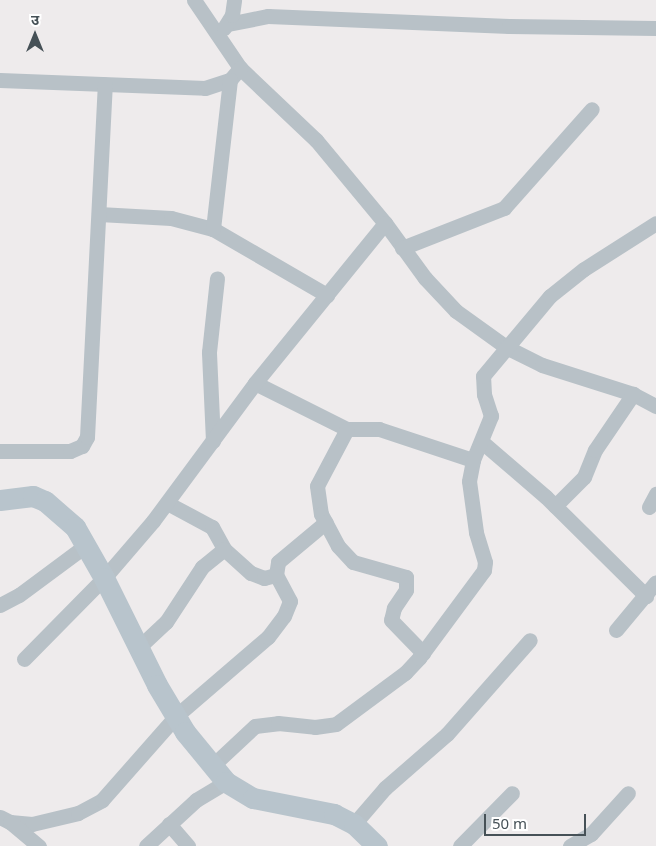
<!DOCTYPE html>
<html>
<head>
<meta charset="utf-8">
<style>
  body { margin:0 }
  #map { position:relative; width:656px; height:846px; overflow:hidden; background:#eeebec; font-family:"Noto Sans","Noto Sans Devanagari",sans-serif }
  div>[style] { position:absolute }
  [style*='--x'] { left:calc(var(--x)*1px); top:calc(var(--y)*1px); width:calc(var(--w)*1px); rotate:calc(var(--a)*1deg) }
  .street>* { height:15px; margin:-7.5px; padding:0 7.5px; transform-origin:7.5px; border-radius:7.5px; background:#b8c1c7 }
  .secondary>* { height:21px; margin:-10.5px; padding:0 10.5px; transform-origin:10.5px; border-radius:10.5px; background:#b8c4cc }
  span { translate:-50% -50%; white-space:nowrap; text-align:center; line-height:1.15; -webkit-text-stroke:4px #fff; paint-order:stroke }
  .north { position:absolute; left:10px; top:10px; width:50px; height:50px; -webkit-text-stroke:4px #fff; paint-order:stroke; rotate:0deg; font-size:14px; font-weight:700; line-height:20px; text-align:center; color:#465157 }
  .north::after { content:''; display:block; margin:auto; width:18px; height:22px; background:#465157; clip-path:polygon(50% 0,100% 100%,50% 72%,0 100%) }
  .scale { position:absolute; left:484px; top:814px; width:102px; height:22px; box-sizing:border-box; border:2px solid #465157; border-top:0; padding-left:6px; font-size:15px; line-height:18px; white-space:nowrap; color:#465157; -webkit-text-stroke:4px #fff; paint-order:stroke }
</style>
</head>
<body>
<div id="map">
  <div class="street">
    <i style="--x:194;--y:0;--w:82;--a:55.9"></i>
    <i style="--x:240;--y:68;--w:105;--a:43.5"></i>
    <i style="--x:316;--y:140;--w:108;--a:50.3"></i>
    <i style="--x:385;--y:223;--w:68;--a:54"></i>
    <i style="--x:425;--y:278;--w:45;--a:46.8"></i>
    <i style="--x:456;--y:311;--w:62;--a:35.8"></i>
    <i style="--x:506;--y:347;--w:40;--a:26.6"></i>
    <i style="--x:542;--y:365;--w:96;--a:17.7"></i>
    <i style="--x:633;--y:394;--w:26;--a:28"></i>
    <i style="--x:228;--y:24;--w:41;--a:-11.3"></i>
    <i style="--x:268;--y:16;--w:241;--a:2.4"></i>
    <i style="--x:509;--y:26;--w:147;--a:0.8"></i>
    <i style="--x:224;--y:28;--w:15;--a:-58"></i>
    <i style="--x:232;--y:15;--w:15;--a:-82"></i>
    <i style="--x:0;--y:80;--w:205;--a:2.2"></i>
    <i style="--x:205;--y:88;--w:26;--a:-18"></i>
    <i style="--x:230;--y:80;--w:16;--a:-50"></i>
    <i style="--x:99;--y:214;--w:72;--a:3.2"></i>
    <i style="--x:171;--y:218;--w:43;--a:14.7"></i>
    <i style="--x:213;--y:229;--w:132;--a:30.1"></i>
    <i style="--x:213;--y:229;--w:150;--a:-83.5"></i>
    <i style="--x:402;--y:248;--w:110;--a:-21.4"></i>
    <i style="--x:504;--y:208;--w:132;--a:-48.4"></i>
    <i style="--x:255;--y:383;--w:103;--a:26.6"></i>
    <i style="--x:347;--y:429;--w:32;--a:0"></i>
    <i style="--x:379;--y:429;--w:99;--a:18.3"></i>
    <i style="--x:347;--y:429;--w:64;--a:117.8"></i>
    <i style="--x:317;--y:486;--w:28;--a:82"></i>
    <i style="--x:321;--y:514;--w:36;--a:62"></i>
    <i style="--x:338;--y:546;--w:22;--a:47"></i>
    <i style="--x:353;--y:562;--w:55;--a:15.8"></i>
    <i style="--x:406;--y:577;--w:13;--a:90"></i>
    <i style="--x:406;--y:590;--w:22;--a:124"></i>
    <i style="--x:394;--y:608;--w:12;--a:104"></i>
    <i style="--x:391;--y:620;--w:46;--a:45.9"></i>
    <i style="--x:213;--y:441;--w:89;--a:-92.6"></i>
    <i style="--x:209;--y:352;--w:74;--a:-83.8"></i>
    <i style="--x:482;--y:442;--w:84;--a:40.7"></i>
    <i style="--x:546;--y:497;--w:141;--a:44.7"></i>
    <i style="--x:0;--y:451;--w:70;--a:0"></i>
    <i style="--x:70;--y:451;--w:13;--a:-23"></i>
    <i style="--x:82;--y:446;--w:10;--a:-61"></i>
    <i style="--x:87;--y:437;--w:353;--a:-87.1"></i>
    <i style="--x:167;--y:503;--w:51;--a:28.1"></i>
    <i style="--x:212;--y:527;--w:25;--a:61"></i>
    <i style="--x:224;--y:549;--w:36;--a:42"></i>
    <i style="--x:251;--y:573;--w:14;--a:21"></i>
    <i style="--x:264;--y:578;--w:12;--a:-14"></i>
    <i style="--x:555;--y:506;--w:41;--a:-45"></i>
    <i style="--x:584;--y:477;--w:29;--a:-68"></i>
    <i style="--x:595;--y:450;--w:68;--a:-55.8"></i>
    <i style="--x:649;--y:507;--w:15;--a:-62"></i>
    <i style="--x:0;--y:605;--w:21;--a:-28"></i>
    <i style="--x:19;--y:595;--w:82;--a:-36.6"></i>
    <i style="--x:616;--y:630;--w:62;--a:-50.2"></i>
    <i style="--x:138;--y:648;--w:38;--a:-43"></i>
    <i style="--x:166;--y:622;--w:66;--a:-56.8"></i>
    <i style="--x:202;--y:567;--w:28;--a:-39"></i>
    <i style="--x:24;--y:659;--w:114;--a:-45.4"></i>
    <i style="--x:104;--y:578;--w:75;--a:-49.3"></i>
    <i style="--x:153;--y:521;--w:172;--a:-53.5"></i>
    <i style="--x:255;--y:383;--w:206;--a:-50.9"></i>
    <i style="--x:211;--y:767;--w:60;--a:-43"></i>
    <i style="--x:255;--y:726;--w:23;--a:-7"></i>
    <i style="--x:278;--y:723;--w:37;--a:6"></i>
    <i style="--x:315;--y:727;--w:21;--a:-8"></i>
    <i style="--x:336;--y:724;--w:86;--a:-36.5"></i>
    <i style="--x:405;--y:673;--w:21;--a:-47"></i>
    <i style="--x:419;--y:658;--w:109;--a:-53.5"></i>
    <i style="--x:484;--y:570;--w:8;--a:-83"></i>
    <i style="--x:485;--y:562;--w:31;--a:-107"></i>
    <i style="--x:476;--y:532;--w:51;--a:-97.8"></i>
    <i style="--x:469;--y:481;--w:21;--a:-79"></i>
    <i style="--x:473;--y:460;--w:48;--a:-67.8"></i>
    <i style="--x:491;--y:416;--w:23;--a:-108"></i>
    <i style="--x:484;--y:394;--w:18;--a:-93"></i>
    <i style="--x:483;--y:376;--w:104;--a:-50.1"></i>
    <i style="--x:550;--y:296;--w:43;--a:-38.5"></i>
    <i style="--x:584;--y:269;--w:85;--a:-32.6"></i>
    <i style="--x:0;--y:817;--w:11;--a:27"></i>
    <i style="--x:10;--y:822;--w:22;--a:5"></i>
    <i style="--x:32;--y:824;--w:47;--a:-13.4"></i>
    <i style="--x:78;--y:813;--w:27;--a:-28"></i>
    <i style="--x:102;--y:800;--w:112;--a:-48.6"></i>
    <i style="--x:176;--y:716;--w:121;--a:-40.7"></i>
    <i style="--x:268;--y:637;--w:26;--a:-53"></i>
    <i style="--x:284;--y:616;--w:16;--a:-68"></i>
    <i style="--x:290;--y:601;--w:30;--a:-118"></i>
    <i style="--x:276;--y:575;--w:13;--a:-81"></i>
    <i style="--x:278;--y:562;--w:62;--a:-39.8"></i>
    <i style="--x:10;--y:822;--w:38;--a:40"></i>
    <i style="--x:169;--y:824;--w:29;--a:49"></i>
    <i style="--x:354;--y:824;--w:48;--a:-49.3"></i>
    <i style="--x:385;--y:788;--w:82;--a:-41.1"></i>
    <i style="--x:447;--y:734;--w:125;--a:-48.6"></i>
    <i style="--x:146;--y:846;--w:68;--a:-42.6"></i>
    <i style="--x:196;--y:800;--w:35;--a:-31"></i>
    <i style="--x:460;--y:846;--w:74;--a:-45.5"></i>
    <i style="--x:570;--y:846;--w:24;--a:-30"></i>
    <i style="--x:591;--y:834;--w:55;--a:-47.9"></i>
  </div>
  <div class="secondary">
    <i style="--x:0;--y:500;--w:33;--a:-7"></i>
    <i style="--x:33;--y:496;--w:13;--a:23"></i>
    <i style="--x:45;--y:501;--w:40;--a:41"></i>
    <i style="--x:75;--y:527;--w:59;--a:60.4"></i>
    <i style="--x:104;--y:578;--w:119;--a:63.6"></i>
    <i style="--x:157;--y:685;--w:55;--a:59.2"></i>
    <i style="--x:185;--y:732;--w:65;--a:50.6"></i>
    <i style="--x:226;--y:782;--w:31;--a:31"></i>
    <i style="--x:253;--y:798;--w:83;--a:11.2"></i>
    <i style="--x:334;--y:814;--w:22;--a:27"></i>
    <i style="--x:354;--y:824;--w:32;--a:44"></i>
  </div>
  <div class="north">उ</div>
  <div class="scale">50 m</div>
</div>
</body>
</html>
